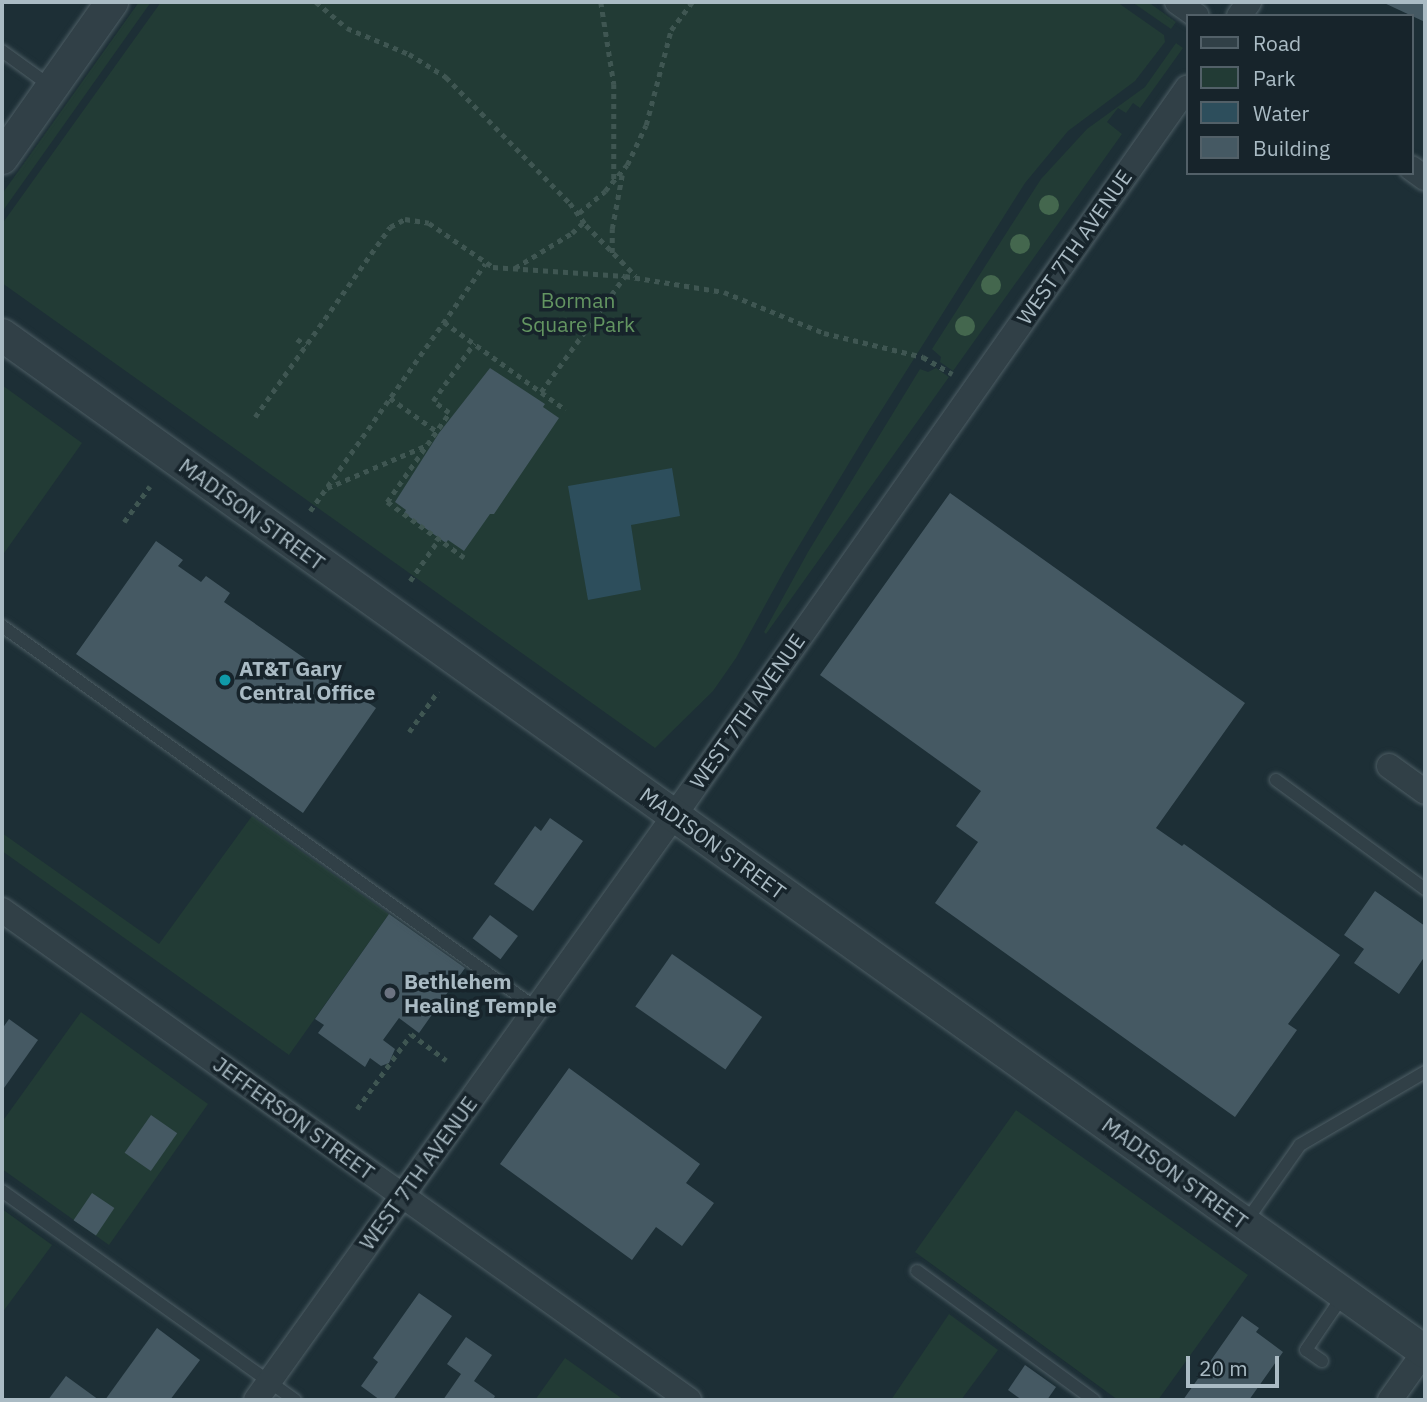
<!DOCTYPE html>
<html>
<head>
<meta charset="utf-8">
<style>
  body { margin:0 }
  #map { position:relative; width:1427px; height:1402px; overflow:hidden; background:#1d2f36; font-family:"IBM Plex Sans",sans-serif }
  div>[style] { position:absolute }
  [style*='--x'] { left:calc(var(--x)*1px); top:calc(var(--y)*1px); width:calc(var(--w)*1px); rotate:calc(var(--a)*1deg) }
  .green>* { inset:0; background:#223b35 }
  .water>* { inset:0; background:#2d4e5c }
  .building>* { inset:0; background:#455963; transform-origin:0 0 }
  .path>* { height:4.5px; margin-top:-2.25px; transform-origin:0; background:repeating-linear-gradient(90deg,#3f5652 0 5px,transparent 0 10px) }
  .roads { filter:drop-shadow(0 0 2px #4e5e65) drop-shadow(0 0 2px #4e5e65) }
  .service>* { height:12px; margin:-6px; padding:0 6px; transform-origin:6px; border-radius:6px; background:#314047 }
  .minor>* { height:24px; margin:-12px; padding:0 12px; transform-origin:12px; border-radius:12px; background:#314047 }
  .tertiary>* { height:32px; margin:-16px; padding:0 16px; transform-origin:16px; border-radius:16px; background:#314047 }
  .trees>* { width:20px; height:20px; margin:-10px; border-radius:50%; background:#44674e }
  .dots>* { width:19px; height:19px; translate:-50% -50%; box-sizing:border-box; border:4px solid #17242b; border-radius:50% }
  span { translate:-50% -50%; white-space:nowrap; text-align:center; line-height:1.15; -webkit-text-stroke:7px #17242b; paint-order:stroke }
  .street-label { font-size:21px; color:#aabbc4 }
  .park-label { font-size:21px; color:#639561 }
  .poi-label { font-size:21px; color:#aabbc4; font-weight:700 }
  .left { translate:0 -50%; text-align:left }
  .frame { position:absolute; inset:0; border:4px solid #aabbc4; pointer-events:none }
  .legend { position:absolute; left:1186px; top:14px; width:228px; height:161px; box-sizing:border-box; background:#17242b; border:2px solid #526068; margin:0; padding:9px 12px; list-style:none; font-size:21px; color:#aabbc4 }
  .legend li { display:flex; align-items:center; gap:14px; height:35px }
  .legend b { width:35px; border:2px solid #526068 }
  .scale { position:absolute; left:1186px; top:1356px; width:93px; height:32px; box-sizing:border-box; border:4px solid #aabbc4; border-top:0; padding-left:9px; font-size:21px; line-height:24px; white-space:nowrap; color:#aabbc4; -webkit-text-stroke:5px #17242b; paint-order:stroke }
</style>
</head>
<body>
<div id="map">
  <div class="green">
    <i style="clip-path:polygon(139px 2px,151px 2px,2px 212px,2px 194px)"></i>
    <i style="clip-path:polygon(161px 2px,1117px 2px,1164px 35px,1165px 42px,1135px 81px,1068px 131px,1025px 183px,869px 430px,785px 569px,736px 658px,713px 691px,655px 748px,2px 283px,2px 224px)"></i>
    <i style="clip-path:polygon(1132px 2px,1148px 2px,1176px 22px,1171px 29px)"></i>
    <i style="clip-path:polygon(1176px 43px,1183px 48px,1140px 108px,1133px 103px,1126px 113px,1118px 108px,1107px 122px,1122px 134px,953px 371px,940px 362px,941px 357px,932px 349px,1041px 179px,1087px 129px,1145px 87px)"></i>
    <i style="clip-path:polygon(936px 368px,949px 377px,766px 634px,764px 632px,808px 552px,920px 369px,928px 372px)"></i>
    <i style="clip-path:polygon(2px 385px,82px 443px,2px 556px)"></i>
    <i style="clip-path:polygon(252px 816px,389px 914px,289px 1055px,2px 851px,2px 833px,159px 944px)"></i>
    <i style="clip-path:polygon(81px 1012px,208px 1104px,109px 1245px,2px 1169px,2px 1122px)"></i>
    <i style="clip-path:polygon(1016px 1110px,1248px 1275px,1158px 1400px,1118px 1400px,915px 1252px)"></i>
    <i style="clip-path:polygon(2px 1209px,52px 1245px,2px 1313px)"></i>
    <i style="clip-path:polygon(949px 1314px,998px 1350px,961px 1400px,891px 1400px)"></i>
    <i style="clip-path:polygon(565px 1358px,624px 1400px,535px 1400px)"></i>
  </div>
  <div class="water">
    <i style="clip-path:polygon(672px 468px,680px 516px,631px 525px,641px 590px,588px 600px,568px 486px)"></i>
  </div>
  <div class="building">
    <i style="clip-path:polygon(1382px 2px,1425px 2px,1425px 22px)"></i>
    <i style="clip-path:polygon(490px 368px,545px 404px,543px 407px,559px 418px,494px 514px,490px 514px,464px 551px,448px 540px,446px 543px,404px 513px,406px 510px,395px 502px,439px 433px)"></i>
    <i style="clip-path:polygon(950px 493px,1245px 703px,1156px 828px,1182px 846px,1184px 844px,1340px 955px,1288px 1024px,1297px 1030px,1235px 1117px,935px 903px,978px 842px,956px 826px,981px 791px,820px 675px)"></i>
    <i style="clip-path:polygon(156px 541px,183px 560px,178px 566px,201px 582px,206px 576px,230px 593px,224px 602px,376px 708px,303px 813px,76px 654px)"></i>
    <i style="clip-path:polygon(550px 818px,583px 841px,533px 911px,494px 884px,535px 826px,541px 831px)"></i>
    <i style="clip-path:polygon(1375px 891px,1425px 926px,1425px 956px,1399px 994px,1354px 963px,1364px 949px,1344px 935px)"></i>
    <i style="clip-path:polygon(389px 914px,465px 968px,419px 1033px,399px 1018px,383px 1040px,395px 1049px,389px 1063px,381px 1066px,370px 1058px,365px 1067px,318px 1033px,324px 1025px,315px 1019px)"></i>
    <i style="left:490px;top:915px;width:35px;height:29px;rotate:37deg"></i>
    <i style="left:672px;top:954px;width:110px;height:64px;rotate:35deg"></i>
    <i style="clip-path:polygon(9px 1019px,38px 1040px,4px 1088px,2px 1029px)"></i>
    <i style="clip-path:polygon(569px 1068px,700px 1164px,686px 1183px,714px 1203px,682px 1246px,656px 1227px,632px 1260px,500px 1164px)"></i>
    <i style="left:151px;top:1115px;width:32px;height:46px;rotate:35deg"></i>
    <i style="left:92px;top:1193px;width:27px;height:33px;rotate:34deg"></i>
    <i style="clip-path:polygon(419px 1293px,452px 1316px,393px 1400px,380px 1400px,361px 1386px,378px 1362px,373px 1358px)"></i>
    <i style="clip-path:polygon(1242px 1316px,1259px 1328px,1256px 1332px,1283px 1352px,1249px 1400px,1183px 1400px)"></i>
    <i style="clip-path:polygon(157px 1328px,200px 1360px,170px 1400px,105px 1400px)"></i>
    <i style="clip-path:polygon(466px 1337px,492px 1355px,474px 1381px,495px 1396px,493px 1400px,443px 1400px,461px 1374px,447px 1364px)"></i>
    <i style="clip-path:polygon(1025px 1365px,1056px 1387px,1047px 1400px,1022px 1400px,1008px 1390px)"></i>
    <i style="clip-path:polygon(66px 1376px,99px 1400px,48px 1400px)"></i>
  </div>
  <div class="path">
    <i style="--x:316;--y:2;--w:40;--a:40"></i>
    <i style="--x:347;--y:28;--w:67;--a:22.8"></i>
    <i style="--x:409;--y:54;--w:44;--a:31.9"></i>
    <i style="--x:446;--y:77;--w:177;--a:45.5"></i>
    <i style="--x:570;--y:203;--w:27;--a:54"></i>
    <i style="--x:586;--y:225;--w:71;--a:45.6"></i>
    <i style="--x:601;--y:2;--w:83;--a:81"></i>
    <i style="--x:614;--y:84;--w:97;--a:90"></i>
    <i style="--x:579;--y:213;--w:34;--a:-40"></i>
    <i style="--x:605;--y:191;--w:34;--a:-50"></i>
    <i style="--x:627;--y:165;--w:44;--a:-64.6"></i>
    <i style="--x:646;--y:125;--w:98;--a:-75.3"></i>
    <i style="--x:671;--y:30;--w:35;--a:-53"></i>
    <i style="--x:612;--y:253;--w:24;--a:-90"></i>
    <i style="--x:612;--y:229;--w:55;--a:-79.5"></i>
    <i style="--x:515;--y:268;--w:67;--a:-31.6"></i>
    <i style="--x:572;--y:233;--w:16;--a:-43"></i>
    <i style="--x:444;--y:322;--w:150;--a:35.8"></i>
    <i style="--x:297;--y:339;--w:11;--a:34"></i>
    <i style="--x:541;--y:392;--w:143;--a:-54.1"></i>
    <i style="--x:390;--y:398;--w:60;--a:35.5"></i>
    <i style="--x:255;--y:417;--w:233;--a:-54.6"></i>
    <i style="--x:390;--y:227;--w:17;--a:-28"></i>
    <i style="--x:405;--y:219;--w:24;--a:9"></i>
    <i style="--x:429;--y:223;--w:78;--a:34.5"></i>
    <i style="--x:493;--y:267;--w:132;--a:3.9"></i>
    <i style="--x:625;--y:276;--w:100;--a:9.2"></i>
    <i style="--x:724;--y:292;--w:108;--a:22.3"></i>
    <i style="--x:824;--y:333;--w:102;--a:13.6"></i>
    <i style="--x:923;--y:357;--w:34;--a:30"></i>
    <i style="--x:327;--y:488;--w:107;--a:-23.2"></i>
    <i style="--x:310;--y:511;--w:303;--a:-54.7"></i>
    <i style="--x:124;--y:522;--w:44;--a:-54.2"></i>
    <i style="--x:464;--y:558;--w:95;--a:-144"></i>
    <i style="--x:387;--y:502;--w:108;--a:-55.1"></i>
    <i style="--x:449;--y:413;--w:20;--a:-143"></i>
    <i style="--x:433;--y:401;--w:71;--a:-54.7"></i>
    <i style="--x:410;--y:581;--w:51;--a:-55.4"></i>
    <i style="--x:409;--y:732;--w:50;--a:-54.7"></i>
    <i style="--x:357;--y:1109;--w:92;--a:-54.2"></i>
    <i style="--x:411;--y:1034;--w:44;--a:36.6"></i>
  </div>
  <div class="roads">
    <div class="service">
      <i style="--x:2;--y:51;--w:62;--a:35.8"></i>
      <i style="--x:2;--y:626;--w:657;--a:35.58"></i>
      <i style="--x:1276;--y:780;--w:185;--a:36.2"></i>
      <i style="--x:2;--y:1191;--w:360;--a:35.5"></i>
      <i style="--x:1245;--y:1223;--w:95;--a:-54.8"></i>
      <i style="--x:1300;--y:1145;--w:145;--a:-30.3"></i>
      <i style="--x:917;--y:1271;--w:219;--a:36.1"></i>
      <i style="--x:1322;--y:1361;--w:19;--a:-145"></i>
      <i style="--x:1306;--y:1350;--w:68;--a:-55.8"></i>
    </div>
    <div class="minor">
      <i style="--x:1177;--y:2;--w:24;--a:35"></i>
      <i style="--x:1239;--y:16;--w:17;--a:-54"></i>
      <i style="--x:1411;--y:168;--w:17;--a:36"></i>
      <i style="--x:1389;--y:766;--w:44;--a:35.8"></i>
      <i style="--x:2;--y:910;--w:844;--a:35.5"></i>
      <i style="--x:256;--y:1400;--w:718;--a:-54.41"></i>
      <i style="--x:674;--y:816;--w:891;--a:-54.83"></i>
      <i style="--x:1390;--y:1400;--w:60;--a:-54.5"></i>
    </div>
    <div class="tertiary">
      <i style="--x:2;--y:158;--w:191;--a:-54.8"></i>
      <i style="--x:2;--y:335;--w:1749;--a:35.55"></i>
    </div>
  </div>
  <div class="trees">
    <i style="left:1049px;top:205px"></i>
    <i style="left:1020px;top:244px"></i>
    <i style="left:991px;top:285px"></i>
    <i style="left:965px;top:326px"></i>
  </div>
  <div class="dots">
    <i style="left:225px;top:680px;background:#0f9aa8"></i>
    <i style="left:390px;top:993px;background:#6b7280"></i>
  </div>
  <div class="street-label">
    <span style="left:1074px;top:247px;rotate:-55deg">WEST 7TH AVENUE</span>
    <span style="left:252px;top:514px;rotate:36deg">MADISON STREET</span>
    <span style="left:747px;top:711px;rotate:-55deg">WEST 7TH AVENUE</span>
    <span style="left:713px;top:843px;rotate:36deg">MADISON STREET</span>
    <span style="left:294px;top:1118px;rotate:36deg">JEFFERSON STREET</span>
    <span style="left:418px;top:1173px;rotate:-54deg">WEST 7TH AVENUE</span>
    <span style="left:1175px;top:1173px;rotate:36deg">MADISON STREET</span>
  </div>
  <div class="park-label">
    <span style="left:578px;top:312px">Borman<br>Square Park</span>
  </div>
  <div class="poi-label">
    <span class="left" style="left:239px;top:680px">AT&amp;T Gary<br>Central Office</span>
    <span class="left" style="left:404px;top:993px">Bethlehem<br>Healing Temple</span>
  </div>
  <div class="frame"></div>
  <ul class="legend">
  <li><b style="height:9px;background:#314047"></b>Road</li>
  <li><b style="height:19px;background:#223b35"></b>Park</li>
  <li><b style="height:19px;background:#2d4e5c"></b>Water</li>
  <li><b style="height:19px;background:#455963"></b>Building</li>
  </ul>
  <div class="scale">20 m</div>
</div>
</body>
</html>
